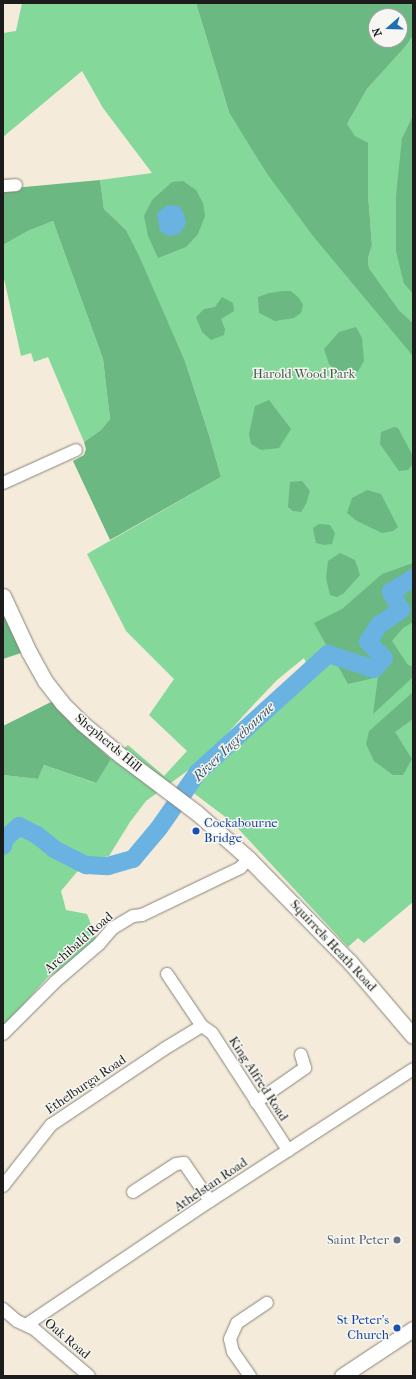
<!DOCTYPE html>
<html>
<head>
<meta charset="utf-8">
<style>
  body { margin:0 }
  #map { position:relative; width:416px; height:1379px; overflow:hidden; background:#f4ebda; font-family:"IM FELL French Canon",serif }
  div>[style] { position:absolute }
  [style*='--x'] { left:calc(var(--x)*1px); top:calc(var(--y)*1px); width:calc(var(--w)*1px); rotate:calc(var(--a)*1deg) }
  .green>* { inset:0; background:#84d89a }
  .forest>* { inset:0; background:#6bb882 }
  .water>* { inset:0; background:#6ab2e1 }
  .river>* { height:18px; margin:-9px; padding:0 9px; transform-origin:9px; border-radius:9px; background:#6ab2e1 }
  .roads { filter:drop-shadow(0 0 1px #88847b) drop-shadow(0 0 1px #88847b) }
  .minor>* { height:12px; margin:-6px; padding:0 6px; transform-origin:6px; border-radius:6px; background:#fff }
  .tertiary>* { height:15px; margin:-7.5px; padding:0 7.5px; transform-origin:7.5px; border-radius:7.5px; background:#fff }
  .dots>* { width:11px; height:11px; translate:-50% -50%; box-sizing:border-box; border:2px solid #f6f6f2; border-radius:50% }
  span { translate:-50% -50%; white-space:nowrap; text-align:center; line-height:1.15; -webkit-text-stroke:3px #f6f6f2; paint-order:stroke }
  .park-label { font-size:13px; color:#405e48 }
  .street-label { font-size:13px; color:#1c1c1c }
  .transit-label { font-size:13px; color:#164399 }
  .left { translate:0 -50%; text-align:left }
  .right { translate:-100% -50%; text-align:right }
  .worship-label { font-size:13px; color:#5b616d }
  .water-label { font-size:14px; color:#3b586b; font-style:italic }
  .frame { position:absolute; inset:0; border:4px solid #1c1c1c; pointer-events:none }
  .north { position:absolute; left:368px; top:8px; width:40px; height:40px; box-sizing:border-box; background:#f6f6f2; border:1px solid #9f9f9c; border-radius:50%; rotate:250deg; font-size:11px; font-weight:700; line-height:16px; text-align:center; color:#1c1c1c }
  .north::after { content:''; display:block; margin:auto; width:14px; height:18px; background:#1f6fb2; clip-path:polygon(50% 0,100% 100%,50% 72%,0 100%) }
</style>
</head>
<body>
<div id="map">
  <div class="green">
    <i style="clip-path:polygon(22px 3px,196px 3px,229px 112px,347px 124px,367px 89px,405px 47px,413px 36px,413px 115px,402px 138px,404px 284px,413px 294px,413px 323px,399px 310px,369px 268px,368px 258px,372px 245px,368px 194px,368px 143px,285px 197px,333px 259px,413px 336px,413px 902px,364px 943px,358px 938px,348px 947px,232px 822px,187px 788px,198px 772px,310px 671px,304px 658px,277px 680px,255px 703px,205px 758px,146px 801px,130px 822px,109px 856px,89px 861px,76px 873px,61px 891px,66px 910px,87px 914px,98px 943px,79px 959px,48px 977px,3px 1027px,3px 775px,38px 779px,44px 765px,95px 783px,111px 759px,128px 745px,164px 776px,187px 751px,149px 715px,174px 679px,126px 631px,87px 554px,221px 477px,209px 435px,185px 361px,157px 298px,126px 230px,104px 209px,100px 180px,152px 173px,103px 108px,82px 71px,3px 137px,3px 33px,16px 31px)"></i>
    <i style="clip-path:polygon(53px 221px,103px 359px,110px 419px,101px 430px,84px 442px,48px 357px,34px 362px,31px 353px,21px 356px,3px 274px,3px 245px,28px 231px)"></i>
  </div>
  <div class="forest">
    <i style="clip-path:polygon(evenodd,196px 3px,413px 3px,413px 36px,405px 47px,367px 89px,347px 124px,355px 136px,368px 143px,368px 194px,372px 245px,368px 258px,369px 268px,399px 310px,413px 323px,413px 356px,313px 236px,268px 175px,251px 148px,229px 112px,196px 3px,376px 16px,400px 16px,400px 40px,376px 40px,376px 16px)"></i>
    <i style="clip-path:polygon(413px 115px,413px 294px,404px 284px,396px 251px,396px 196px,402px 138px)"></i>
    <i style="clip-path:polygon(100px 180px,104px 209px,126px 230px,139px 256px,185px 361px,209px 435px,221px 477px,110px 540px,73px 461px,84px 455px,86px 449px,84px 442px,101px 430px,110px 419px,103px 359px,53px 221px,28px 231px,3px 245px,3px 189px)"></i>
    <i style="clip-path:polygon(183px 181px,196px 190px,203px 203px,205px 216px,198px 234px,186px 247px,158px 258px,148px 236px,144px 216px,152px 200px,172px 182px)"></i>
    <i style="clip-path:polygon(284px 291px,291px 291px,299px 298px,303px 305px,301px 313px,294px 318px,275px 321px,259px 313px,258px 297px,269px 293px)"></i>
    <i style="clip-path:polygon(222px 297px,233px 303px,234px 311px,221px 319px,225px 329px,224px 335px,211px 340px,202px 332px,196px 317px,204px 309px,215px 307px)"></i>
    <i style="clip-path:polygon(356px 327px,362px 338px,364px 361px,357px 373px,346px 376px,337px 372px,329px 364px,324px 349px,339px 332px)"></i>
    <i style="clip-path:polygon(269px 400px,291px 429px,279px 448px,261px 450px,251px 444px,249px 434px,255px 406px)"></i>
    <i style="clip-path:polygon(394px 427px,398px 428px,413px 456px,413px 464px,408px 470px,399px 471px,380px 444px,381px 432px)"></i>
    <i style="clip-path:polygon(302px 481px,310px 491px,306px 504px,301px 512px,293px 511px,288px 507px,290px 482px)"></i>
    <i style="clip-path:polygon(367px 490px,381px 494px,398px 527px,393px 531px,382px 533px,357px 521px,347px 513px,352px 498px)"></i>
    <i style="clip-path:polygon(319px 524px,330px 525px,335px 533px,332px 544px,324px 545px,316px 543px,313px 528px)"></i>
    <i style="clip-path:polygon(340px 553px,355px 560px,360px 575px,344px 593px,337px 597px,330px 595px,326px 578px,328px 561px)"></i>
    <i style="clip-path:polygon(413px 563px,413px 622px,403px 628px,392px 641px,408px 665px,413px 667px,413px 677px,373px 714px,378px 677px,348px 684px,314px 623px,342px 609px,382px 574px)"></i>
    <i style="clip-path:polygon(3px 611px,21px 653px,3px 659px)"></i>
    <i style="clip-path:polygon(413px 692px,413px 719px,395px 732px,412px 759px,403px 775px,393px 775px,374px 761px,366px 744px,369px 731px)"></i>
    <i style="clip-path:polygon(53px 701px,73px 725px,111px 759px,96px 783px,44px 765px,38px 779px,3px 775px,3px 726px)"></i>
  </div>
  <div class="water">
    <i style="clip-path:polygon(168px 205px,179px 206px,184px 214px,186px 224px,179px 234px,169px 236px,160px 231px,157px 213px)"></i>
  </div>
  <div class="river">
    <i style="--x:3;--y:846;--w:7;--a:-74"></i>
    <i style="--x:5;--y:839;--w:19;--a:-43"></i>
    <i style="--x:19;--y:826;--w:20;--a:27"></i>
    <i style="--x:37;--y:835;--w:22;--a:39"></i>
    <i style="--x:54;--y:849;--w:36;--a:27"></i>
    <i style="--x:86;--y:865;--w:22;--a:3"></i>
    <i style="--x:108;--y:866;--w:26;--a:-16"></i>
    <i style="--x:133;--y:859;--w:40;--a:-50"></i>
    <i style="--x:159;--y:828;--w:68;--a:-55.1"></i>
    <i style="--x:198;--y:772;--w:176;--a:-42.2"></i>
    <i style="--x:328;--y:654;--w:48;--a:18.1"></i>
    <i style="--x:374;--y:669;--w:15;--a:-48"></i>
    <i style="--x:384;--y:658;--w:23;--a:-135"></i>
    <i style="--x:368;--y:642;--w:20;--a:-57"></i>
    <i style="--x:379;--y:625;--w:27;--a:-34"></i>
    <i style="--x:401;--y:610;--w:21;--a:-119"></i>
    <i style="--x:391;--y:592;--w:26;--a:-32"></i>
  </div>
  <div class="roads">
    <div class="minor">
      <i style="--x:3;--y:186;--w:13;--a:-4"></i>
      <i style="--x:3;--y:483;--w:80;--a:-24.3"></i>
      <i style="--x:167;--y:974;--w:63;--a:56.1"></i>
      <i style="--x:202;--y:1026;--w:12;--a:35"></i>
      <i style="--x:212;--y:1033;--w:140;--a:57"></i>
      <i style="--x:3;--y:1034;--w:74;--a:-45"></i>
      <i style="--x:55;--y:982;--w:58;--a:-40.8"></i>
      <i style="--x:99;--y:944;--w:21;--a:-49"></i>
      <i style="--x:113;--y:928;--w:23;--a:-31"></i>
      <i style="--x:133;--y:916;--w:9;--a:-6"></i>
      <i style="--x:142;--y:915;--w:109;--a:-25.6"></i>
      <i style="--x:240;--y:868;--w:13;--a:-45"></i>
      <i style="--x:256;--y:1102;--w:60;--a:-34.8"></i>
      <i style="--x:305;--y:1068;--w:14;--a:-107"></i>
      <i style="--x:3;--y:1186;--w:78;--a:-51.8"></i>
      <i style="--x:51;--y:1125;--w:136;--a:-33.9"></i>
      <i style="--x:164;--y:1049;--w:44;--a:-31.2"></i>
      <i style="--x:133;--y:1192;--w:51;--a:-33.1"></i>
      <i style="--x:176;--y:1164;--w:8;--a:-7"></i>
      <i style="--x:184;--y:1163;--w:46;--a:55.6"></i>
      <i style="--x:3;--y:1309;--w:18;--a:41"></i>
      <i style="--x:17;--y:1321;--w:19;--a:25"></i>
      <i style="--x:34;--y:1329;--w:72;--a:40.5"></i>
      <i style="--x:26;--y:1325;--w:222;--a:-34"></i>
      <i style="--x:210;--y:1201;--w:242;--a:-33"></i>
      <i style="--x:250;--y:1376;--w:29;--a:-125"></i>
      <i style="--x:233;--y:1352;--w:13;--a:-103"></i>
      <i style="--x:230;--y:1339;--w:17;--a:-66"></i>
      <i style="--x:237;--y:1323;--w:36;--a:-34"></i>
    </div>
    <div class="tertiary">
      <i style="--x:3;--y:596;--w:62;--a:65.1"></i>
      <i style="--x:29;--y:652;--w:33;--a:61"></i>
      <i style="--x:45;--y:681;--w:28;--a:52"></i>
      <i style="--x:62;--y:703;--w:28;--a:45"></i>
      <i style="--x:82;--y:723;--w:50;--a:40.1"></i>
      <i style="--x:120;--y:755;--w:96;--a:37"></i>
      <i style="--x:197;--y:813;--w:69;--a:41.5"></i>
      <i style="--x:249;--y:859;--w:144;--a:45.6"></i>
      <i style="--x:350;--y:962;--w:97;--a:49.6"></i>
      <i style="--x:342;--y:1376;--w:85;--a:-33.5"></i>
    </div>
  </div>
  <div class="dots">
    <i style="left:196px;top:831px;background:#1a4fb4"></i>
    <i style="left:397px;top:1240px;background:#6b7280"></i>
    <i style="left:397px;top:1328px;background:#1a4fb4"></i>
  </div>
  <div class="park-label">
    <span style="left:304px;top:374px">Harold Wood Park</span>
  </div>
  <div class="street-label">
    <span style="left:108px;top:743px;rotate:40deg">Shepherds Hill</span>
    <span style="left:79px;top:943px;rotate:-41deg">Archibald Road</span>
    <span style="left:333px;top:946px;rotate:47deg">Squirrels Heath Road</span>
    <span style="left:258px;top:1079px;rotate:57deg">King Alfred Road</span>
    <span style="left:86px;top:1085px;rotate:-34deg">Ethelburga Road</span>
    <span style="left:211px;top:1185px;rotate:-34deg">Athelstan Road</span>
    <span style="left:67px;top:1339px;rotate:40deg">Oak Road</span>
  </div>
  <div class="transit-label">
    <span class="left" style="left:204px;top:831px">Cockabourne<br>Bridge</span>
    <span class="right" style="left:389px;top:1328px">St Peter's<br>Church</span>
  </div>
  <div class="worship-label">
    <span class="right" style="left:389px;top:1240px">Saint Peter</span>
  </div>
  <div class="water-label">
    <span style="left:234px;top:742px;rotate:-44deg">River Ingrebourne</span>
  </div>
  <div class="frame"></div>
  <div class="north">N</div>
</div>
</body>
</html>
